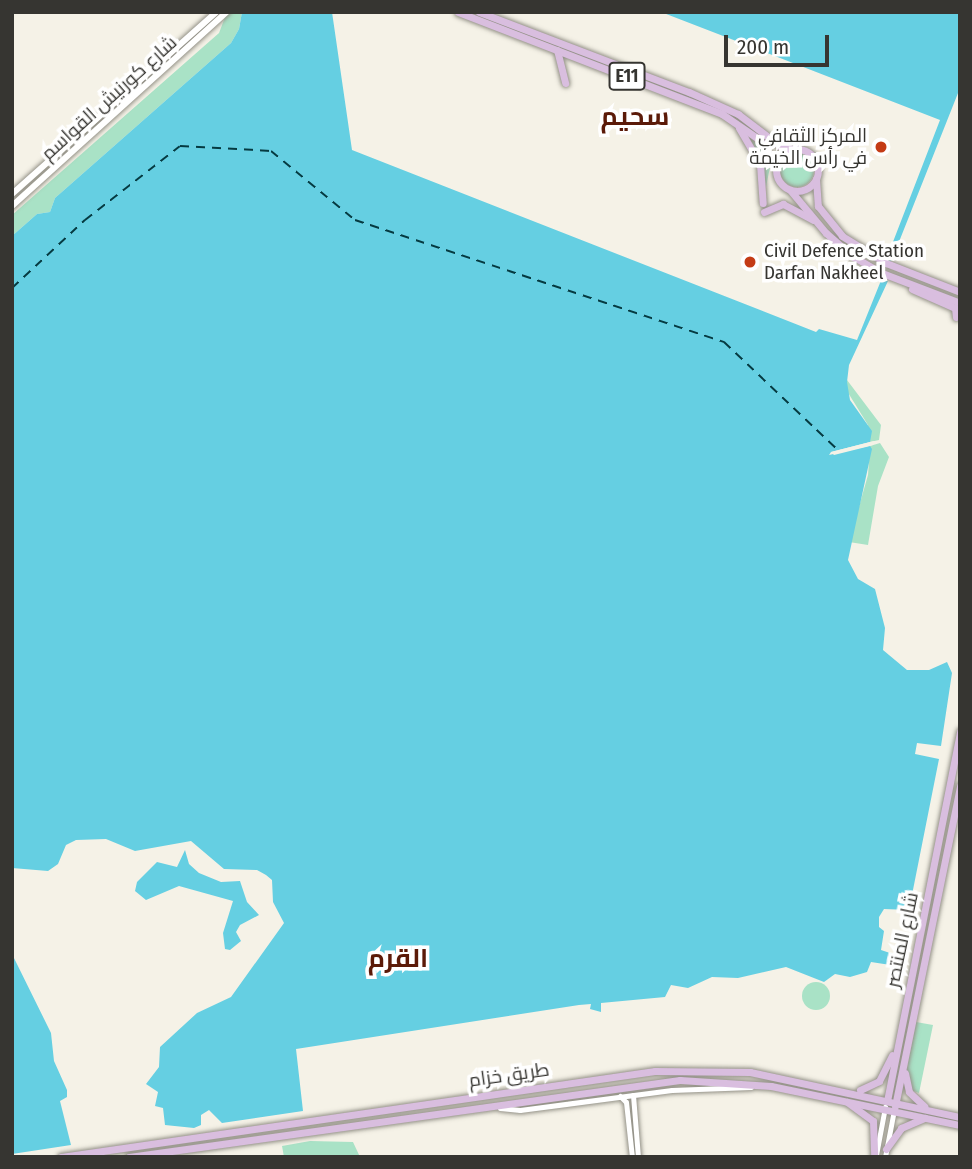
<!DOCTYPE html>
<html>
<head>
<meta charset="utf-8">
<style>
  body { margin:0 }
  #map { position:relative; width:972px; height:1169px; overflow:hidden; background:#f5f2e7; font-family:"Fira Sans Condensed",Cairo,sans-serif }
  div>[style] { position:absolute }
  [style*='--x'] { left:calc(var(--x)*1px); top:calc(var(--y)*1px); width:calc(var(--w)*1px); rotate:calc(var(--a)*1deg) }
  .green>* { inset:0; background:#a9e2c6 }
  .round { border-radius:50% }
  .water>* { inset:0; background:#65cfe2 }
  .pier>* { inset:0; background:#f5f2e7 }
  .ferry>* { height:2px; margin-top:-1px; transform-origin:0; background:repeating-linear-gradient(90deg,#053a41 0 9px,transparent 0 16px) }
  .roads { filter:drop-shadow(0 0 2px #949288) drop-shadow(0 0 2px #949288) }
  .tertiary>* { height:5px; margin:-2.5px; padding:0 2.5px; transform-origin:2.5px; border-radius:2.5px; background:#fff }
  .secondary>* { height:6px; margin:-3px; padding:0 3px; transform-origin:3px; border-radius:3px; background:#fff }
  .primary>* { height:7px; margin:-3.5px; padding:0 3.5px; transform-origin:3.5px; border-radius:3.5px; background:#d9bedf }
  .primary>.ring { margin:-3.5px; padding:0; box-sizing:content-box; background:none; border:7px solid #d9bedf; border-radius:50% }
  .dots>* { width:19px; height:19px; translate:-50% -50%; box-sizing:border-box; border:4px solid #fff; border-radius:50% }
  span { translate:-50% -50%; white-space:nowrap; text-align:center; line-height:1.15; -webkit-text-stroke:7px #fff; paint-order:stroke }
  .shield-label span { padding:2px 5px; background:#fff; border:2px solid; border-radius:5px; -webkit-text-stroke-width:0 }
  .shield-label { font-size:18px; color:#363531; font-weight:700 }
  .street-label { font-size:19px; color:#363531 }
  .poi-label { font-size:19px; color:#363531 }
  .right { translate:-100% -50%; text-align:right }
  .left { translate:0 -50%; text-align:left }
  .district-label { font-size:26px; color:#5b1a08; font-weight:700 }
  .frame { position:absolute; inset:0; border:14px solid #363531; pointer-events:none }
  .scale { position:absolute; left:724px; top:35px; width:105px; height:32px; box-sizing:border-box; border:4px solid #363531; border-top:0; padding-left:9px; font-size:21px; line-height:24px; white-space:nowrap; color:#363531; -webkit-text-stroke:5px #fff; paint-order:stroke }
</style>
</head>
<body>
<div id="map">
  <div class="green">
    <i style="clip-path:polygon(227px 12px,242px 12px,239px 29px,231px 43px,55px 198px,50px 212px,37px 214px,12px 236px,12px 215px,219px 33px)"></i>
    <i style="clip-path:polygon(747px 133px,771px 162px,766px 187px,762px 159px)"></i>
    <i class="round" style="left:780px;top:153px;width:34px;height:34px"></i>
    <i style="clip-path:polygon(847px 380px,881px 425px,879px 440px,870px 442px,868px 425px,847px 391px)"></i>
    <i style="clip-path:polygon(880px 443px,889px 457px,878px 486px,868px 545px,849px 542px,868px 475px,870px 446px)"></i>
    <i class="round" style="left:802px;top:982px;width:28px;height:28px"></i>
    <i style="clip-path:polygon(916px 1022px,933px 1025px,919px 1093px,911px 1090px,906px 1074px)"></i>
    <i style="clip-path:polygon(310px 1141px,353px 1142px,360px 1157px,284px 1157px,282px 1146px)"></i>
  </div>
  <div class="water">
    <i style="clip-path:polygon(242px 12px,332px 12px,352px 150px,816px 332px,819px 329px,857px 340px,882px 278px,888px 281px,849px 365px,847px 382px,850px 400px,872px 431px,870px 442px,831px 452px,834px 455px,870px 446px,872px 449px,848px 560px,858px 579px,875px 589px,885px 628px,883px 650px,907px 670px,929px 670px,947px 662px,952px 673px,941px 746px,917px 743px,915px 754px,939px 759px,909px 910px,884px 909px,879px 917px,879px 927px,884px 931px,881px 950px,899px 956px,897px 966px,871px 962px,867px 972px,850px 977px,835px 974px,824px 982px,786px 967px,738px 978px,712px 977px,688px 988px,671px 985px,665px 997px,601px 1003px,601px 1012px,590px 1009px,591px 1004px,579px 1005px,296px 1049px,303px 1111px,222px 1123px,209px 1110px,201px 1115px,201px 1125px,194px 1128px,165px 1125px,163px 1108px,155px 1106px,158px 1092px,146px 1084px,159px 1067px,160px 1047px,197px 1013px,231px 997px,284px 923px,273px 902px,272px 880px,266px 875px,257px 870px,224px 869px,191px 841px,135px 851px,106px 839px,76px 840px,66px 845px,58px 864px,48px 871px,12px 868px,12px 236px,37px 214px,50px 212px,55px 198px,231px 43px,239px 29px)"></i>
    <i style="clip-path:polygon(661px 12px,960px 12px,960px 88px,891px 262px,886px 260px,940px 120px)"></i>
    <i style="clip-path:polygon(185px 850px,189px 864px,199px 873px,221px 882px,240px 881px,247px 902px,259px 915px,240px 925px,236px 932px,241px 941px,230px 950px,225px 949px,223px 933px,233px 901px,179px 886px,146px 900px,135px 891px,137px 882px,157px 862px,177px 867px)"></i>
    <i style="clip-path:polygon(12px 954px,51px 1033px,54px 1061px,67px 1090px,67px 1097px,60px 1101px,71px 1145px,12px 1154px)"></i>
  </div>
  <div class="pier">
    <i style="clip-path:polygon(874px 441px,873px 445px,829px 455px,831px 452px)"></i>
  </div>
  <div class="ferry">
    <i style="--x:12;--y:288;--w:100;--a:-43"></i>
    <i style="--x:85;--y:220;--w:120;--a:-37.9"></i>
    <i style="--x:180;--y:146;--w:91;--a:3.1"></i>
    <i style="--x:271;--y:151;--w:109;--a:39.4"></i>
    <i style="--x:355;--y:220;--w:389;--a:18.3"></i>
    <i style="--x:724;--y:342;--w:157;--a:43.5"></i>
  </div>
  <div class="roads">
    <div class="tertiary">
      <i style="--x:633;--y:1095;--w:62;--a:85.4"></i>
      <i style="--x:620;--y:1096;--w:8;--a:45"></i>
      <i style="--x:626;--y:1102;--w:55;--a:83.8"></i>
      <i style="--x:500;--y:1108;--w:20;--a:6"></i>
      <i style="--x:520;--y:1110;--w:153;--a:-7.5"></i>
      <i style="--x:672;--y:1090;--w:79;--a:-2.2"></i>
      <i style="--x:876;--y:1155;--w:49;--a:-79.4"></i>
      <i style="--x:885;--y:1157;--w:48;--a:-79.2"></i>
    </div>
    <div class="secondary">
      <i style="--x:12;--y:194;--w:273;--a:-41.7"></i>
      <i style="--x:12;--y:206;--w:290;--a:-42.1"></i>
    </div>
    <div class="primary">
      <i style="--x:458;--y:12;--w:283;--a:21.1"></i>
      <i style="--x:722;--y:114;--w:46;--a:34.4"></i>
      <i style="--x:760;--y:140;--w:31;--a:59"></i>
      <i style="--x:479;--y:12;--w:225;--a:20.9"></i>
      <i style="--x:689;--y:92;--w:54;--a:24.2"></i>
      <i style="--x:738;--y:114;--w:53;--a:37.3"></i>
      <i style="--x:780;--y:146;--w:13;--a:13"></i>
      <i style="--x:557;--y:50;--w:34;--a:76"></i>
      <i style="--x:739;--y:128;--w:42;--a:59.7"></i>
      <i style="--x:760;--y:164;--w:39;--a:86"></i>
      <i class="ring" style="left:776px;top:149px;width:35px;height:35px"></i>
      <i style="--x:816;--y:179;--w:27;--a:86"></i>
      <i style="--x:818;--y:206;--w:38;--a:51"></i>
      <i style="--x:842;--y:236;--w:52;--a:31.5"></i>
      <i style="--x:886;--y:263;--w:79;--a:21.4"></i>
      <i style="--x:790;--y:190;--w:56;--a:50.1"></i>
      <i style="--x:826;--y:233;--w:37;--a:41"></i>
      <i style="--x:854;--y:257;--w:32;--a:30"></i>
      <i style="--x:882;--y:273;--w:84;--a:21"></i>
      <i style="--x:764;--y:212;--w:21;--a:-23"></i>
      <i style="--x:783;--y:204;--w:34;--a:28"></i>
      <i style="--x:912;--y:289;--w:47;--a:23.8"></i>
      <i style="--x:955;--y:308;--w:9;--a:84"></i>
      <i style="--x:905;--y:1073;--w:19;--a:78"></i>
      <i style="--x:909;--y:1092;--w:21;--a:43"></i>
      <i style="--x:860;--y:1090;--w:21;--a:-25"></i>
      <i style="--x:879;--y:1081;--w:29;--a:-63"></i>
      <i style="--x:887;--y:1101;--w:377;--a:-78.8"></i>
      <i style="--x:847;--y:1102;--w:32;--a:36"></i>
      <i style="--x:873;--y:1121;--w:36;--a:88"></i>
      <i style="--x:895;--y:1106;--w:327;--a:-78.5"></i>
      <i style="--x:886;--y:1149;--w:26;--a:-54"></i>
      <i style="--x:901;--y:1128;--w:26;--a:-23"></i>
      <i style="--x:61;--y:1157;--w:600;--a:-8.24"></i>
      <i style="--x:655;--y:1071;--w:95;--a:0.6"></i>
      <i style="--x:750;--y:1072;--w:215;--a:12.1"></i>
      <i style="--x:129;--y:1157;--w:556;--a:-7.96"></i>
      <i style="--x:680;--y:1080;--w:91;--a:3.8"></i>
      <i style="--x:771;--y:1086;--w:193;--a:11.7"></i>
    </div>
  </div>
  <div class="dots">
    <i style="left:881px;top:147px;background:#c43b15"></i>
    <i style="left:750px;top:262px;background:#c43b15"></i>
  </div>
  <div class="shield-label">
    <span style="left:627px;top:76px">E11</span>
  </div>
  <div class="street-label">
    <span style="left:109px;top:98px;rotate:-42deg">شارع كورنيش القواسم</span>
    <span style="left:902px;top:940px;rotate:-78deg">شارع المنتصر</span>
    <span style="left:509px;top:1075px;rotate:-8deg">طريق خزام</span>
  </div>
  <div class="poi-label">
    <span class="right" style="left:867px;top:147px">المركز الثقافي<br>في رأس الخيمة</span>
    <span class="left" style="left:764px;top:262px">Civil Defence Station<br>Darfan Nakheel</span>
  </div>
  <div class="district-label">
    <span style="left:635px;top:117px">سحيم</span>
    <span style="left:398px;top:959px">القرم</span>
  </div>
  <div class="frame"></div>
  <div class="scale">200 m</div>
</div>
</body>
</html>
